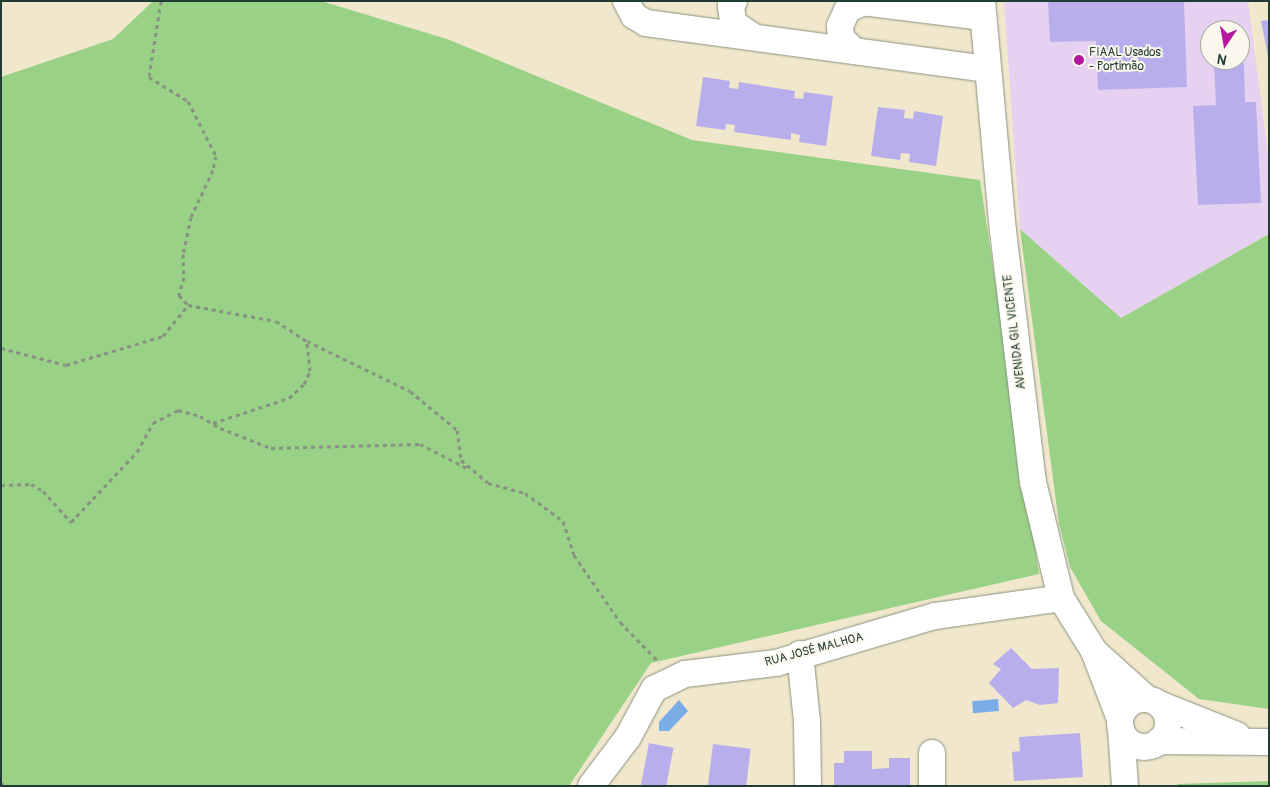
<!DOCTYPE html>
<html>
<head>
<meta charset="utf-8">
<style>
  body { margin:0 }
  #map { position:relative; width:1270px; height:787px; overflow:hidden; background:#f1e7cc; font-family:Pangolin,sans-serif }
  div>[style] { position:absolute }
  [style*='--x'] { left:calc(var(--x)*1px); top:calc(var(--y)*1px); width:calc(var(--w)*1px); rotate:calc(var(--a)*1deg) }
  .built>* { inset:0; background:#e6d2f0 }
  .green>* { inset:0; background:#99d286 }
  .water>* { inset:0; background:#7aade7; transform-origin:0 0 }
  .building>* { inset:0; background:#b8aeeb; transform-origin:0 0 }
  .path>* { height:3px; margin-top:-1.5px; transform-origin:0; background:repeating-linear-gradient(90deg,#889280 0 4px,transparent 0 8px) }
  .roads { filter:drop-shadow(0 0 1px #889280) drop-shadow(0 0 1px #889280) }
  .minor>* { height:26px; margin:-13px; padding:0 13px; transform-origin:13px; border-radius:13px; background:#fff }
  .minor>.ring { margin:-13px; padding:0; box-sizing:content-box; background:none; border:26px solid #fff; border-radius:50% }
  .dots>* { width:14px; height:14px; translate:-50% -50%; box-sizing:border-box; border:2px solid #fbf7ec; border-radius:50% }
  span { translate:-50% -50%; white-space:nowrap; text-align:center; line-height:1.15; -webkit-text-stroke:4px #fbf7ec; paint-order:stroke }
  .poi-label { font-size:12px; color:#1f3d34 }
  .left { translate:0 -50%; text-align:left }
  .street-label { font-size:12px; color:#1f3d34 }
  .frame { position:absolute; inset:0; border:2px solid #1f3d34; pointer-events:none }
  .north { position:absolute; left:1200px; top:20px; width:50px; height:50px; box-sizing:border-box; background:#fbf7ec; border:1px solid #a3ada2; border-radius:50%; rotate:192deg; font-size:14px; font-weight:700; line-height:20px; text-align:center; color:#1f3d34 }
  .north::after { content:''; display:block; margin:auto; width:18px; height:22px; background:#b5179e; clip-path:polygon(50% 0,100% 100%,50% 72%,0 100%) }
</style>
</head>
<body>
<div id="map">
  <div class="built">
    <i style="clip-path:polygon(evenodd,1004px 1px,1248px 1px,1269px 162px,1269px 234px,1121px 318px,1020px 229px,1004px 1px,1210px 30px,1240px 30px,1240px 60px,1210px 60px,1210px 30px)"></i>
  </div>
  <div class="green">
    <i style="clip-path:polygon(153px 1px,321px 1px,447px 39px,692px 140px,980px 180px,1039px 574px,651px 663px,569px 786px,1px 786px,1px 77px,113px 39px)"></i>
    <i style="clip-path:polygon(1020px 229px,1121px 318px,1269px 234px,1269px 709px,1199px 699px,1101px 621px,1070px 567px,1059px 524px)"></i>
    <i style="clip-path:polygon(1269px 781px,1269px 786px,1177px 786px,1177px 784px)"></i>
  </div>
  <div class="water">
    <i style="left:998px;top:699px;width:12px;height:26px;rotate:85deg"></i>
    <i style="clip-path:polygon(679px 700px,688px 711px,669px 731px,659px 731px,659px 722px)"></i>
  </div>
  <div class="building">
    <i style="clip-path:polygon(1048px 1px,1184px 1px,1187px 87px,1098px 90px,1096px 41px,1050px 42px)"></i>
    <i style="clip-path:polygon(1269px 20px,1269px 55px,1268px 56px,1261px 21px)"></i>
    <i style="clip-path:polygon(1244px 63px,1245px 102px,1256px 102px,1261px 203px,1198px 205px,1193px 106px,1216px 105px,1214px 64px)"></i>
    <i style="clip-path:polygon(703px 77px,730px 81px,729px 88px,738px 89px,739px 82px,795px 91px,794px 98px,803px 99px,804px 92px,833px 96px,826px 146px,799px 142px,800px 135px,791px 133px,791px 140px,734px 132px,735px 125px,726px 124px,725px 130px,696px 126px)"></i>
    <i style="clip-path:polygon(878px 107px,905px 110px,904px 118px,913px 119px,914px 111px,943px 116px,936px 166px,909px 162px,910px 154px,901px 153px,900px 160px,871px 156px)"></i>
    <i style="clip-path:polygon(1011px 648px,1032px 669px,1059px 668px,1058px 703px,1040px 705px,1026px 700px,1013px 708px,989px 683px,1001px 669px,993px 664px)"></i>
    <i style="clip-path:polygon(1080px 733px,1083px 777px,1014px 781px,1012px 752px,1020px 751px,1019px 737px)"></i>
    <i style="left:649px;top:743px;width:25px;height:44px;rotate:11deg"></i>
    <i style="left:713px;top:744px;width:38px;height:42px;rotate:7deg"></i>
    <i style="clip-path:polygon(844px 751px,872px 751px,872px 769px,889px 768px,889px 758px,910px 758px,910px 786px,834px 786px,834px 763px,844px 763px)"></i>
  </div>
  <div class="path">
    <i style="--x:161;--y:1;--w:77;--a:99"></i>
    <i style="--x:149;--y:77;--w:46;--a:31.6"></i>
    <i style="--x:188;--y:101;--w:62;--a:63"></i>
    <i style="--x:216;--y:156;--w:14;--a:102"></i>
    <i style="--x:213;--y:170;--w:52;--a:115.1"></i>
    <i style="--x:191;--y:217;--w:38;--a:102"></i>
    <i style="--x:183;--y:254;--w:23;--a:88"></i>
    <i style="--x:184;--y:277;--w:19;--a:106"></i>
    <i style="--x:179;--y:295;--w:13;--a:48"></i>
    <i style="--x:1;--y:348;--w:67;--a:14.7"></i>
    <i style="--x:66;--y:365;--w:101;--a:-16.6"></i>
    <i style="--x:163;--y:336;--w:40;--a:-51"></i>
    <i style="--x:188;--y:305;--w:89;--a:10.3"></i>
    <i style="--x:276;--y:321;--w:37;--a:33"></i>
    <i style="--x:307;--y:341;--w:114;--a:25.9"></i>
    <i style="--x:410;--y:391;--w:61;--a:39.7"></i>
    <i style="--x:457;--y:430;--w:30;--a:82"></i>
    <i style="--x:461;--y:460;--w:35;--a:40"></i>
    <i style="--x:488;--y:483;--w:38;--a:15"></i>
    <i style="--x:525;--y:493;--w:47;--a:36.4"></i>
    <i style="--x:563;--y:521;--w:36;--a:72"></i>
    <i style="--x:574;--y:555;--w:81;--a:55.5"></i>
    <i style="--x:620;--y:622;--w:56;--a:45.7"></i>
    <i style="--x:213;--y:423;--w:80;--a:-18.2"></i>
    <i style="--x:289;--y:398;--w:21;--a:-43"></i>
    <i style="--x:304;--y:384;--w:14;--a:-65"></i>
    <i style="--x:310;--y:371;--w:30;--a:-96"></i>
    <i style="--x:1;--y:485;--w:30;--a:-2"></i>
    <i style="--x:31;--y:484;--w:14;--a:30"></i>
    <i style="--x:43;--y:491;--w:42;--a:47.9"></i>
    <i style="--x:71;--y:522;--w:96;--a:-46.7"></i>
    <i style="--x:137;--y:452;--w:33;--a:-61"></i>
    <i style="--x:153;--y:423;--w:28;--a:-27"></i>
    <i style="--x:178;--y:410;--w:23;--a:15"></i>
    <i style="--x:200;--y:416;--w:23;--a:31"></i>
    <i style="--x:220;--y:428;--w:55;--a:21.4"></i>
    <i style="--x:271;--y:448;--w:149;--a:-1.5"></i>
    <i style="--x:420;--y:444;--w:55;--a:27"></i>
    <i style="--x:1;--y:786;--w:7;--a:-63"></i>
  </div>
  <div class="roads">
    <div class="minor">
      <i style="--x:626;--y:1;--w:17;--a:62"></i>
      <i style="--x:634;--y:16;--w:14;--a:30"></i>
      <i style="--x:646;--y:23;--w:345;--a:7.7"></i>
      <i style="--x:734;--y:1;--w:6;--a:121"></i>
      <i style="--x:731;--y:6;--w:17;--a:83"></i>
      <i style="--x:733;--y:23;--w:23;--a:34"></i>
      <i style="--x:854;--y:1;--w:130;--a:7.1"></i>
      <i style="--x:982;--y:1;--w:231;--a:84.8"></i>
      <i style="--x:1003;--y:231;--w:253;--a:83.2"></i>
      <i style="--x:1033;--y:482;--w:119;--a:76.4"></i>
      <i style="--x:1061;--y:598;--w:62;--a:58.1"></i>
      <i style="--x:1094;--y:651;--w:73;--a:69.1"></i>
      <i style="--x:853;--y:50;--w:17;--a:-135"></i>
      <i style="--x:841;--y:38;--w:12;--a:-95"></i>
      <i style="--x:840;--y:26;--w:17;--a:-66"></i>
      <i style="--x:847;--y:10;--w:17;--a:-25"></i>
      <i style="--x:800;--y:654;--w:68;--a:84.1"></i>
      <i style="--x:807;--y:722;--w:64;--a:89.1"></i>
      <i style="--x:1098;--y:655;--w:66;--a:41.9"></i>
      <i class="ring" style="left:1120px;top:699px;width:22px;height:22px"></i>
      <i style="--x:1159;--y:704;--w:84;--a:21.7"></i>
      <i style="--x:1121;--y:729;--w:57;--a:86"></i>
      <i style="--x:1159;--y:741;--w:110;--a:0.5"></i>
      <i style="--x:932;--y:753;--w:33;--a:90"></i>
      <i style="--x:591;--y:786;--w:61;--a:-52.9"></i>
      <i style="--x:628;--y:737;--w:55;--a:-61.6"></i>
      <i style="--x:654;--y:689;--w:34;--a:-26"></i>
      <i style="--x:685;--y:674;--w:92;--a:-6.9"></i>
      <i style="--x:776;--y:663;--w:166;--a:-16.5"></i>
      <i style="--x:935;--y:616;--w:127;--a:-8.1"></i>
    </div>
  </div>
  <div class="dots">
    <i style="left:1079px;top:60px;background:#b5179e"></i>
  </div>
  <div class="poi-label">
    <span class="left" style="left:1089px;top:60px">FIAAL Usados<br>- Portimão</span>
  </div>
  <div class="street-label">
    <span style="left:1015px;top:332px;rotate:-97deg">AVENIDA GIL VICENTE</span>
    <span style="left:814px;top:650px;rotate:-15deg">RUA JOSÉ MALHOA</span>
  </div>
  <div class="frame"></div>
  <div class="north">N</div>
</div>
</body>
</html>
